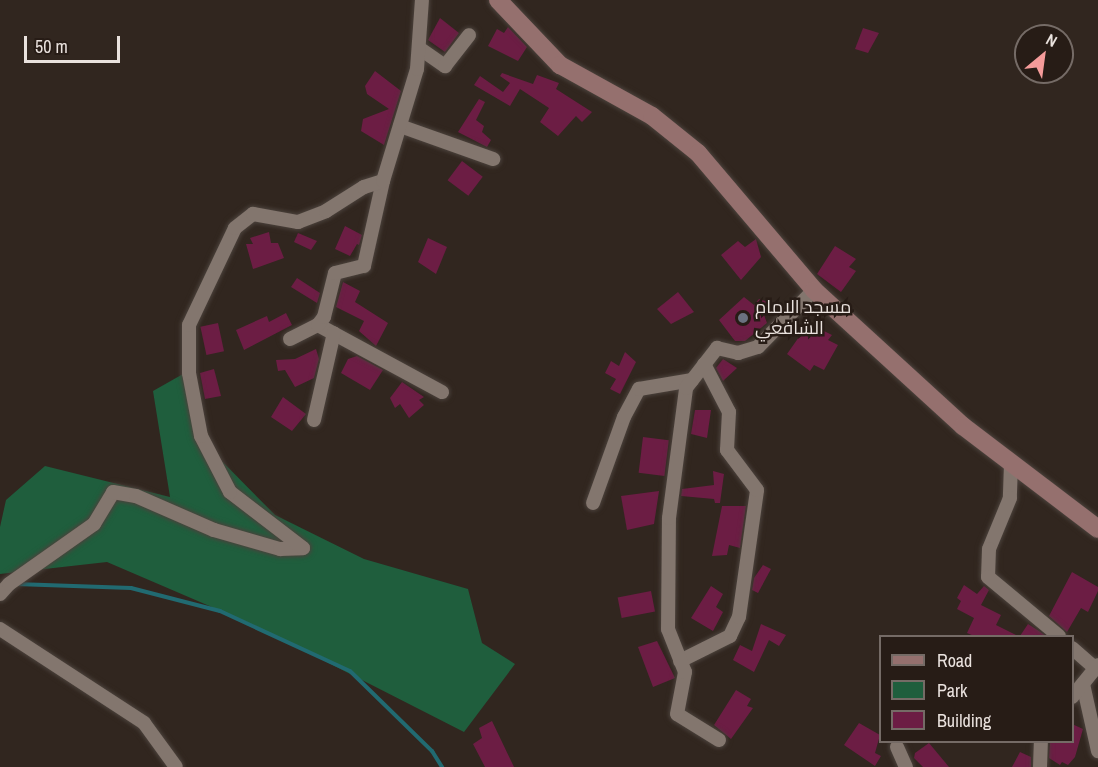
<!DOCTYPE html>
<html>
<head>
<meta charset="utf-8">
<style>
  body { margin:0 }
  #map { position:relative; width:1098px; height:767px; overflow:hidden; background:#31261f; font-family:"Archivo Narrow",Cairo,sans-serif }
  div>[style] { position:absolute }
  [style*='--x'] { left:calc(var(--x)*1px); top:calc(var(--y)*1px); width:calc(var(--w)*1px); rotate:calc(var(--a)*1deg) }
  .green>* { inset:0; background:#1f5e3d }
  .stream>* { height:4px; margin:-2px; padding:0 2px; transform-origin:2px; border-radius:2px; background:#216a71 }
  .building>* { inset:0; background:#6c1d44; transform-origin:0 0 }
  .roads { filter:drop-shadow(0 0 2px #4b423c) drop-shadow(0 0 2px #4b423c) }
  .street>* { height:14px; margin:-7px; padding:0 7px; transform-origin:7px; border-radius:7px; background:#83766e }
  .secondary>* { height:18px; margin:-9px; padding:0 9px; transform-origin:9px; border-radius:9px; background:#95706e }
  .dots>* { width:16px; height:16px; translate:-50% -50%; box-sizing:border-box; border:3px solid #271c16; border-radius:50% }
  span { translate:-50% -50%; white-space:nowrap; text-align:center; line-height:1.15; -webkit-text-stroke:5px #271c16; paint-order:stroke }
  .poi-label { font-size:18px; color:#eae2de }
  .left { translate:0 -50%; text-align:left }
  .legend { position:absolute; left:879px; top:635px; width:195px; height:108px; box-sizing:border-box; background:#271c16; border:2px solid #756b66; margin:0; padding:8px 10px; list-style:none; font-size:18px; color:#eae2de }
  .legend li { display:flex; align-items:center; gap:12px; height:30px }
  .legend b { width:30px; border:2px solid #756b66 }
  .north { position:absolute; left:1014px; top:24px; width:60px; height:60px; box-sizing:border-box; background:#271c16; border:2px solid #756b66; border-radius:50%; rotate:29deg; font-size:16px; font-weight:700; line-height:24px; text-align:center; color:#eae2de }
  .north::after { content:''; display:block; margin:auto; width:21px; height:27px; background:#f59b9a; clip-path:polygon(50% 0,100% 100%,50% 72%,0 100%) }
  .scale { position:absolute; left:24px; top:36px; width:96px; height:27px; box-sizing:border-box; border:3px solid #eae2de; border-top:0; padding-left:8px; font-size:18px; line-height:21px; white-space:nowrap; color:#eae2de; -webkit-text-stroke:4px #271c16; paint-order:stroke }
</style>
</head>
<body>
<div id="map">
  <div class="green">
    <i style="clip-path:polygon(183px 374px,212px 451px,275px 515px,364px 559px,468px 589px,482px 643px,515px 664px,464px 732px,256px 626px,107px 562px,0 574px,0 527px,6px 500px,45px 466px,170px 497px,153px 391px)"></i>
  </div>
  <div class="stream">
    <i style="--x:16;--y:584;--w:115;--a:2"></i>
    <i style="--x:131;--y:588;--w:92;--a:14.5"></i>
    <i style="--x:220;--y:611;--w:143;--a:24.8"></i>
    <i style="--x:350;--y:671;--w:115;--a:44.3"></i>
    <i style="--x:432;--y:751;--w:19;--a:58"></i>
  </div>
  <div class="building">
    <i style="clip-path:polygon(440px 18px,459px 33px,445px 52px,428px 40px)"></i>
    <i style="clip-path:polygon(508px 27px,527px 47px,518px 61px,488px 46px,497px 29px,504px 33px)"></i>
    <i style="clip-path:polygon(863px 28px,879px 33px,868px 53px,855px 49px)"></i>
    <i style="clip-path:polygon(375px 71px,401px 91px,384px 145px,361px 131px,363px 119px,389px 109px,367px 94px,365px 86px)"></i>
    <i style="clip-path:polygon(502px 73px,533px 84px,537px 75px,559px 83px,556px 89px,592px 112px,582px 122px,576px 116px,558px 136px,540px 122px,549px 108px,520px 89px,510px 106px,474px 85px,480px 76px,503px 92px,510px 83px,500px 76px)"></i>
    <i style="clip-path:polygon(479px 99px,485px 102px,476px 120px,484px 126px,482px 132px,491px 140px,487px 147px,458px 132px)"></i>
    <i style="left:462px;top:161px;width:26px;height:24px;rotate:37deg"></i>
    <i style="clip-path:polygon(345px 226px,362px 235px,359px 245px,357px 244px,350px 256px,335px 249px)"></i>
    <i style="clip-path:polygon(269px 232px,271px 243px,278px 243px,284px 258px,253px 269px,246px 244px,253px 244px,250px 238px)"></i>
    <i style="clip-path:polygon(298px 233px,317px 241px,311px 250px,294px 242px)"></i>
    <i style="clip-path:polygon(428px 238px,447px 247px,436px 274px,418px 262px)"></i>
    <i style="clip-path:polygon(756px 239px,761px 257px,741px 280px,721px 255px,738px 241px,745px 247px)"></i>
    <i style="clip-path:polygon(835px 246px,856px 259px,849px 267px,856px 271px,841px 292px,817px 274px)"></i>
    <i style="clip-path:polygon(297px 278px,320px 293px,317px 303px,291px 287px)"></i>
    <i style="clip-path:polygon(343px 282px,360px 291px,355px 302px,388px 323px,376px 346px,359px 331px,364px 321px,336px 307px)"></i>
    <i style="clip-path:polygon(678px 292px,694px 312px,671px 324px,657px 309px)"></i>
    <i style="clip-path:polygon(744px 297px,754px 305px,759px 299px,768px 302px,769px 309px,764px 315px,767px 323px,745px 341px,735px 341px,719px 320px)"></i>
    <i style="clip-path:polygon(286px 313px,292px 325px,244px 350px,236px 330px,267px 316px,269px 322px)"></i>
    <i style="left:218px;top:323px;width:29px;height:18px;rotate:78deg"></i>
    <i style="clip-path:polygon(806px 327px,815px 332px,818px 328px,832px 335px,828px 340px,838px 345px,824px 370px,814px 365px,810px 371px,787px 354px)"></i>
    <i style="clip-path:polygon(316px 349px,319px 359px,314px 378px,295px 387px,285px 370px,278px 371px,276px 360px,295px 359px)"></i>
    <i style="clip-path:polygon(625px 352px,636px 362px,620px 394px,610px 389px,616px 379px,605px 373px,611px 361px,619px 366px)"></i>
    <i style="clip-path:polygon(357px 356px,383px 370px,370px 390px,341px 373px,348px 359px)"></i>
    <i style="clip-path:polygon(723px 359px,737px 368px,723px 381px,716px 368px)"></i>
    <i style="clip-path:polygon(214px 369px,221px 396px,205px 399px,200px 373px)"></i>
    <i style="clip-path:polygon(402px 382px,424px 397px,419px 400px,424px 405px,409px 418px,400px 404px,395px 408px,390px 398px)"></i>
    <i style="clip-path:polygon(283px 397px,306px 414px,292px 431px,271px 417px)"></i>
    <i style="clip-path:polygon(695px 410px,711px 410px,707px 438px,691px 434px)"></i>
    <i style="left:643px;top:437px;width:26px;height:36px;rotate:7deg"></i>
    <i style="clip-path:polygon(713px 471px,724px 474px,720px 503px,715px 503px,714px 499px,681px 496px,682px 489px,714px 485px)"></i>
    <i style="clip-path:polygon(659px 491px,654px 524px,627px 530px,621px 496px)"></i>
    <i style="clip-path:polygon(722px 506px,746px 506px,740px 548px,729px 545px,727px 555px,712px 556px)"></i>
    <i style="clip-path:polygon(763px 565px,771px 569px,758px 593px,752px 590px,754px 578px)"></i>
    <i style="clip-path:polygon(1072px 572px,1098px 587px,1098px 591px,1088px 612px,1081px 608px,1067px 632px,1049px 616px)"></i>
    <i style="clip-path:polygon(964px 585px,977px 594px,984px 586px,989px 590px,981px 605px,1001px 615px,996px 625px,1018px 636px,974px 636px,967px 633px,974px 618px,957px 609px,961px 601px,957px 598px)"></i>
    <i style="clip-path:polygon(711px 586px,723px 594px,716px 607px,723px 612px,713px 631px,691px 618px)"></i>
    <i style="left:651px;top:591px;width:21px;height:34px;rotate:79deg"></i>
    <i style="clip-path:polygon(761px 624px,786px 635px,779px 646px,769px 640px,754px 672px,733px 660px,740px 645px,752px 651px)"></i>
    <i style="clip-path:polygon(1028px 624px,1039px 631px,1046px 636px,1020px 636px)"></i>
    <i style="clip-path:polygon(657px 641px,675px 678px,653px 687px,638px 647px)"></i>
    <i style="clip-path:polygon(736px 690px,751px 699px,747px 706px,753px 708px,731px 739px,714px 725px)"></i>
    <i style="clip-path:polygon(492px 721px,514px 767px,485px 767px,473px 744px,482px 738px,479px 728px)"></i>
    <i style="clip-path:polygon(859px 723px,880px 735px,875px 753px,881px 756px,875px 766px,844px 745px)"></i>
    <i style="clip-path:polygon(1072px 724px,1083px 729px,1075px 757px,1068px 765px,1062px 762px,1060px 765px,1049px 758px,1050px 742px,1072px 741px)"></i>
    <i style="clip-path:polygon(929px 743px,949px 767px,923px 767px,914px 758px,915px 753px)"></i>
    <i style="clip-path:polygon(1020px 752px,1031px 757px,1031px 767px,1012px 767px)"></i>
  </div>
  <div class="roads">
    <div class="street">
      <i style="--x:419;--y:48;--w:32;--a:35"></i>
      <i style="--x:445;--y:66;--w:39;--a:-52"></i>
      <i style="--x:400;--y:126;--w:99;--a:19.5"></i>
      <i style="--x:318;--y:325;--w:141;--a:28.4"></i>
      <i style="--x:290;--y:339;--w:31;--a:-27"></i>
      <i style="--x:318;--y:325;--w:10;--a:-53"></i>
      <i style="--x:324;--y:317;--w:45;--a:-76"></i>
      <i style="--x:335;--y:273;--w:30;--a:-14"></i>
      <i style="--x:364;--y:266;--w:87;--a:-77.4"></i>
      <i style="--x:314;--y:420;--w:89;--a:-77.1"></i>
      <i style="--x:1011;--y:464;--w:34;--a:92"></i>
      <i style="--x:1010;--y:498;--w:55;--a:112.4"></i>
      <i style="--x:989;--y:549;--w:28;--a:92"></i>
      <i style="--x:988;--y:577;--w:92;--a:39.7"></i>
      <i style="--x:593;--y:503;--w:91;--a:-70.2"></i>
      <i style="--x:624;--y:417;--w:32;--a:-62"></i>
      <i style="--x:639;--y:389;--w:54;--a:-9.6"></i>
      <i style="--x:0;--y:594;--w:13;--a:-48"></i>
      <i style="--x:9;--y:584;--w:104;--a:-35.2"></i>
      <i style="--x:94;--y:524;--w:37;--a:-59"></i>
      <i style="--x:113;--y:492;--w:23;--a:10"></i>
      <i style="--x:136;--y:496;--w:85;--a:23.6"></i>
      <i style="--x:214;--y:530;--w:69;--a:16.1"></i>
      <i style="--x:280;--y:549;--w:23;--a:-2"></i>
      <i style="--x:303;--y:548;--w:92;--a:-142.5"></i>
      <i style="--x:230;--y:492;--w:63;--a:-117.4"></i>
      <i style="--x:201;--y:436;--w:64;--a:-100.8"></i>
      <i style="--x:189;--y:373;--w:48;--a:-90"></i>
      <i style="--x:189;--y:325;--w:107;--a:-64.6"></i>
      <i style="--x:235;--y:228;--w:23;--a:-38"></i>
      <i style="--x:253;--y:214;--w:46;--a:10.1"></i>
      <i style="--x:298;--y:222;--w:30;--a:-21"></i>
      <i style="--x:326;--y:211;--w:45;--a:-32.3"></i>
      <i style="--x:364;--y:187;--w:20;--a:-18"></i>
      <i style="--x:383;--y:181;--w:117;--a:-73.1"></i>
      <i style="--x:417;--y:69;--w:69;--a:-85.9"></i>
      <i style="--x:0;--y:629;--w:172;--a:33.1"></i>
      <i style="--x:144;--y:723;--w:54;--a:54"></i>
      <i style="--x:1072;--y:648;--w:30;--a:41"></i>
      <i style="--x:680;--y:661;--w:56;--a:-26.6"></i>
      <i style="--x:730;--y:636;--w:21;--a:-65"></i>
      <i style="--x:739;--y:617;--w:128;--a:-81.9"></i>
      <i style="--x:757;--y:490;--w:50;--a:-126.9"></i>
      <i style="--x:727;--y:450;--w:38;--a:-87"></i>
      <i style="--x:729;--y:412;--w:54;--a:-117.5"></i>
      <i style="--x:1083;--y:684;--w:69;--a:77.4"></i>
      <i style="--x:1072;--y:697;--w:41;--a:-50.9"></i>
      <i style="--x:719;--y:740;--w:49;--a:-148.2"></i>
      <i style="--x:677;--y:714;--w:43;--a:-79.2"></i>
      <i style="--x:685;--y:672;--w:46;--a:-111.6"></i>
      <i style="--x:668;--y:629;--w:111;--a:-89.5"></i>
      <i style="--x:669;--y:518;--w:131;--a:-82.5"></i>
      <i style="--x:686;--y:388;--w:51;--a:-52.2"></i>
      <i style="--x:717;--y:348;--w:22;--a:13"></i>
      <i style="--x:738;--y:353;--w:21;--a:-17"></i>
      <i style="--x:758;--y:347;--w:80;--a:-45.5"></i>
      <i style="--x:897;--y:747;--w:22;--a:66"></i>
      <i style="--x:1040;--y:767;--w:25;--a:-88"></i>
    </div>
    <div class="secondary">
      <i style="--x:498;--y:0;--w:90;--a:46.4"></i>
      <i style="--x:560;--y:65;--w:105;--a:29"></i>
      <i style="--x:652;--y:116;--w:59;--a:38.8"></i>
      <i style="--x:698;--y:153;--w:180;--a:49.7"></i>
      <i style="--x:814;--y:290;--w:202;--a:42.4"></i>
      <i style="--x:963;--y:426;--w:170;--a:37.3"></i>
    </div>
  </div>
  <div class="dots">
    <i style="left:743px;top:318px;background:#6b7280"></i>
  </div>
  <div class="poi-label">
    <span class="left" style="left:755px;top:318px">مسجد الامام<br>الشافعي</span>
  </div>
  <ul class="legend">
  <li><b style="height:8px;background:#95706e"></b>Road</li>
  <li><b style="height:16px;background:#1f5e3d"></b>Park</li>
  <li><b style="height:16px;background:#6c1d44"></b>Building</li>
  </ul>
  <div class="north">N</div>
  <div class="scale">50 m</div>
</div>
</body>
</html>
